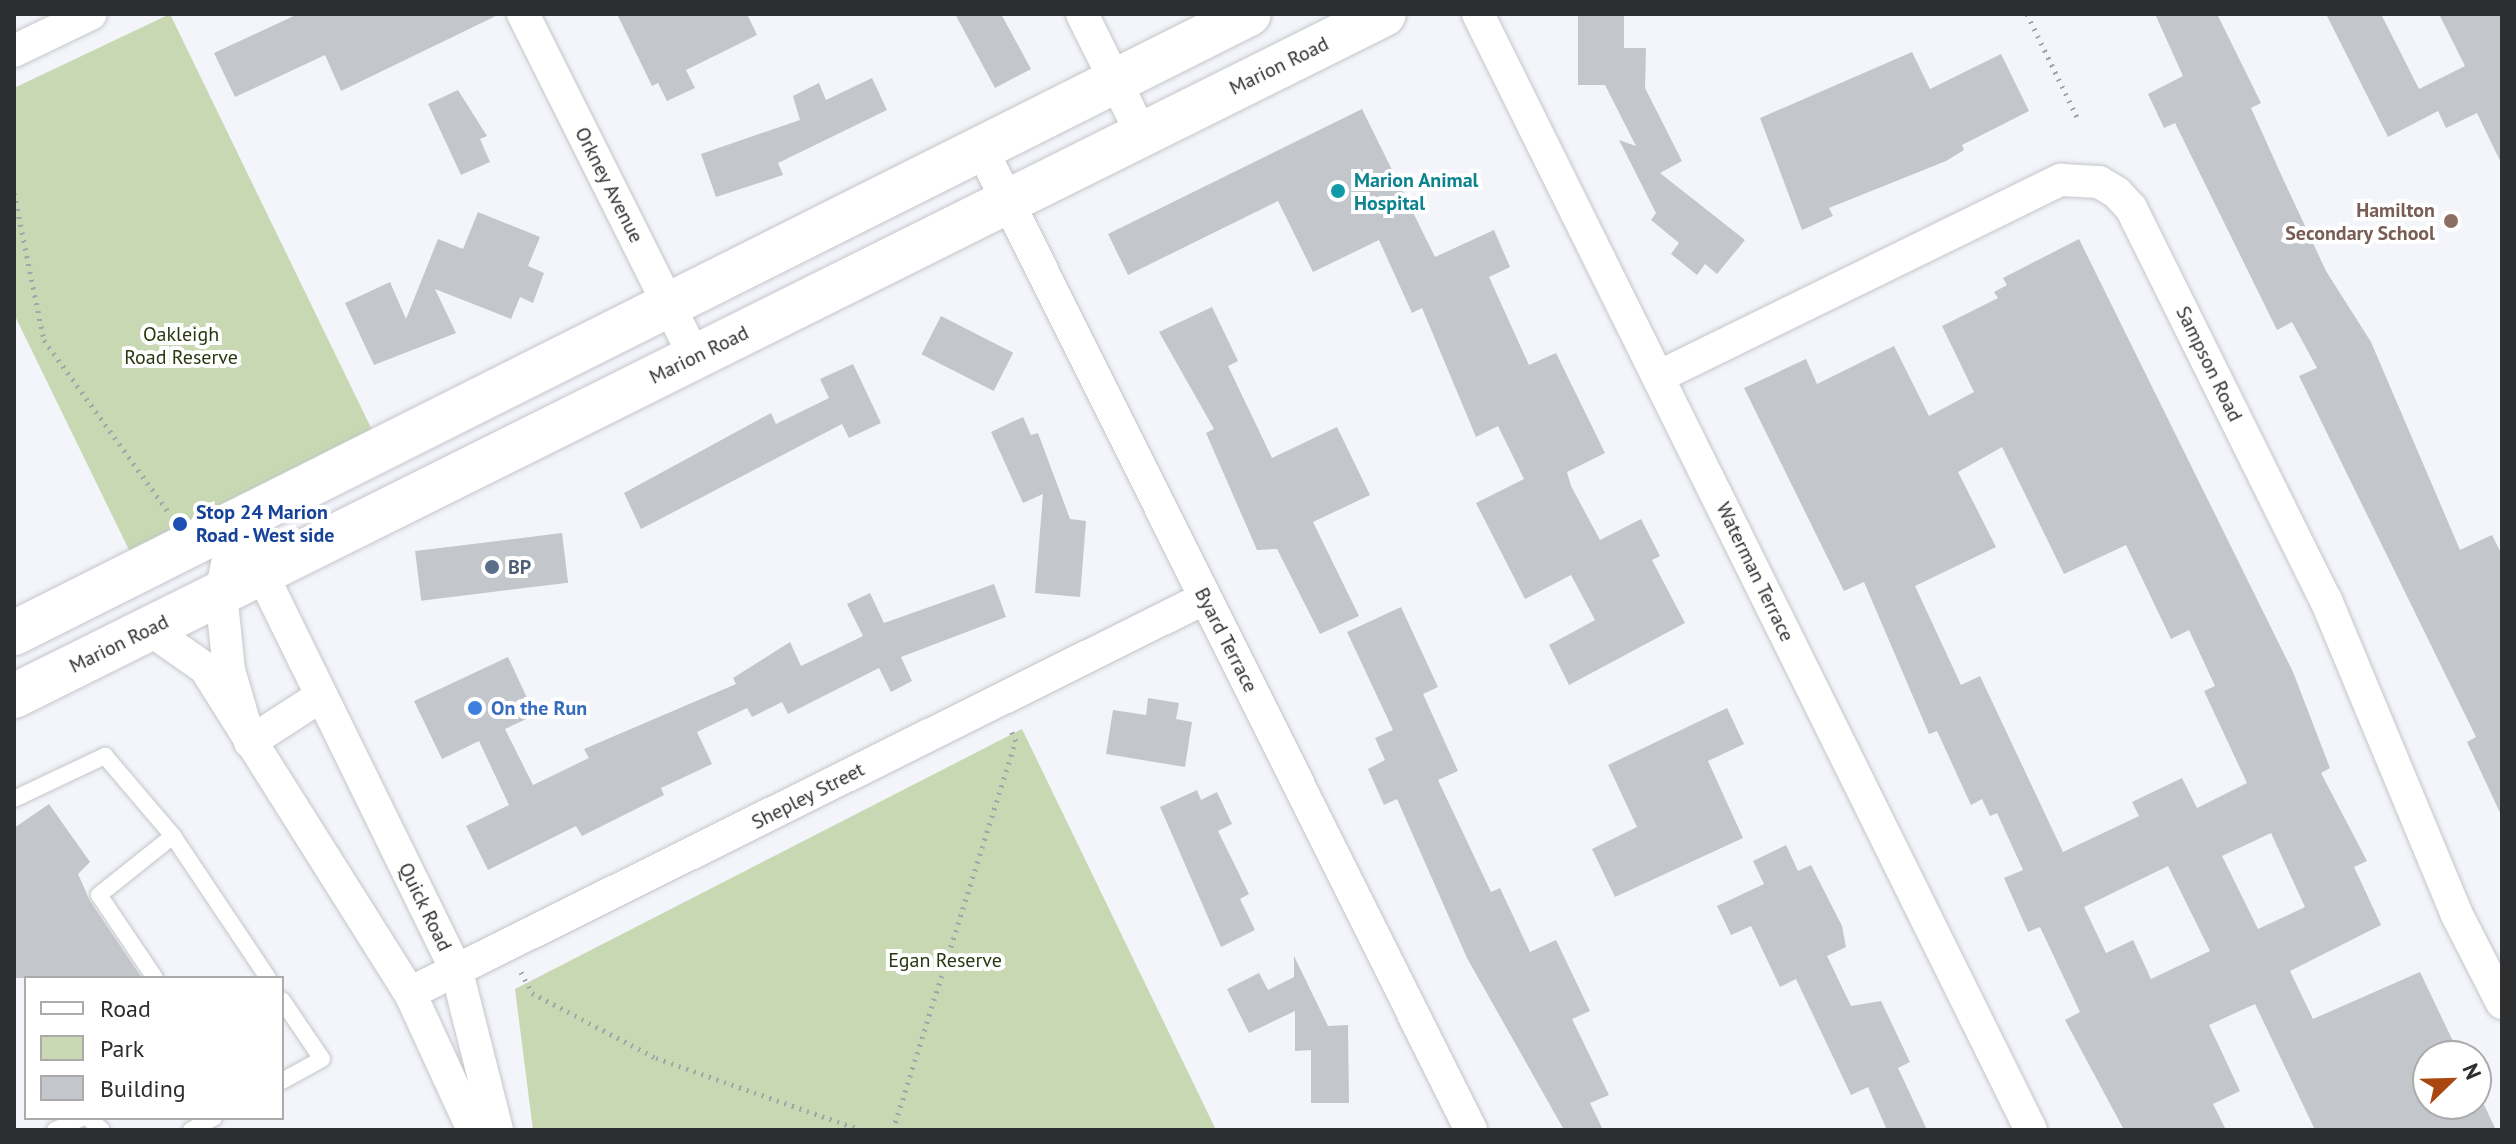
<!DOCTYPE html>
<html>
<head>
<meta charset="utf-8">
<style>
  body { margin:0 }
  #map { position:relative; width:2516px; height:1144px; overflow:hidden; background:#f3f5fa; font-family:"PT Sans",sans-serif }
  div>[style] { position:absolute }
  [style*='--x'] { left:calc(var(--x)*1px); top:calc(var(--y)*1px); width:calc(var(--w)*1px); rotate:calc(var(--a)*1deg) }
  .green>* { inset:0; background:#c8d8b3 }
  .building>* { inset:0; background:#c3c6ca; transform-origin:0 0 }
  .path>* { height:5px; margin-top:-2.5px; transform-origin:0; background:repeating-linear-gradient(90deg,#a3a5a9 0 2px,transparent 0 8px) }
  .roads { filter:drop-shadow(0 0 2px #c4c6ca) drop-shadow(0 0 2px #c4c6ca) }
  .service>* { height:16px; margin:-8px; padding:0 8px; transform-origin:8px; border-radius:8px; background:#fff }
  .minor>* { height:32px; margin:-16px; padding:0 16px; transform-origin:16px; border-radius:16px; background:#fff }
  .primary>* { height:44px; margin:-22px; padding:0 22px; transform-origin:22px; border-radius:22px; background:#fff }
  .dots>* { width:22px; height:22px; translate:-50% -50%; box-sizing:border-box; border:4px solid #fff; border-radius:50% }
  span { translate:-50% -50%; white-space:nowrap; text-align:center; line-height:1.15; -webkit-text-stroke:8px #fff; paint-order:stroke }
  .street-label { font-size:20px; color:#2d2e30 }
  .culture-label { font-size:20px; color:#0d838f; font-weight:700 }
  .left { translate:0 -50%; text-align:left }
  .education-label { font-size:20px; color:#785e54; font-weight:700 }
  .right { translate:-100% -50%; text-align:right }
  .park-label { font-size:20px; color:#293710 }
  .transit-label { font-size:20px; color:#164399; font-weight:700 }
  .service-label { font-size:20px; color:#4e5e75; font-weight:700 }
  .shop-label { font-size:20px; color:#366cbe; font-weight:700 }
  .frame { position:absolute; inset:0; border:16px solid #2d2e30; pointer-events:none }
  .legend { position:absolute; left:24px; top:976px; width:260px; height:144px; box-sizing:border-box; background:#fff; border:2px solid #ababac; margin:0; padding:10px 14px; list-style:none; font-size:24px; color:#2d2e30 }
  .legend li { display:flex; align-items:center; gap:16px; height:40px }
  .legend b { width:40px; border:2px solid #ababac }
  .north { position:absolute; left:2412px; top:1040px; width:80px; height:80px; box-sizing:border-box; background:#fff; border:2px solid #ababac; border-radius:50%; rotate:67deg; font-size:22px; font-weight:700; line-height:32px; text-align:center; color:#2d2e30 }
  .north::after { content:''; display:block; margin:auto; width:28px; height:36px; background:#aa4710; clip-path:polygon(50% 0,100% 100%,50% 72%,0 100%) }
</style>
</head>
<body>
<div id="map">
  <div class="green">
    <i style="clip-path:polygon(170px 14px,375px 436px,131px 554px,14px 314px,14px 88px)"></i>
    <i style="clip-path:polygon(1022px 729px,1216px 1130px,533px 1130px,515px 989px)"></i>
  </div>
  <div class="building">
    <i style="clip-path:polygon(298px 14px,500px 14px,341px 91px,325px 55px,235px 97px,214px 53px)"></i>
    <i style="clip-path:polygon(617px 14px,747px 14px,757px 35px,686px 70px,695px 88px,667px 101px,658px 83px,652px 86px)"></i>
    <i style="clip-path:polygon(955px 14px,1001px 14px,1031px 69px,995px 88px)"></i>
    <i style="clip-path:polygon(1578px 14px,1624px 14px,1624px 48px,1646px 48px,1645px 88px,1682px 161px,1660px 173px,1745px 240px,1717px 274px,1705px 264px,1697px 275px,1671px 254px,1679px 243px,1651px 220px,1656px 213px,1619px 140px,1636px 146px,1605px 85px,1578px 85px)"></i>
    <i style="clip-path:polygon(2155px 14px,2217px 14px,2261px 103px,2251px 108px,2284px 181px,2326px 271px,2371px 342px,2460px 550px,2492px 535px,2502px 555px,2502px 817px,2467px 742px,2476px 737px,2299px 376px,2317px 368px,2292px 322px,2277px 330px,2175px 123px,2164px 128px,2148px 94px,2183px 76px)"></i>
    <i style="clip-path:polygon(2326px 14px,2381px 14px,2419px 89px,2465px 66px,2439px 14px,2502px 14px,2502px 165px,2477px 113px,2446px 128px,2438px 111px,2388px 137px)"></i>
    <i style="clip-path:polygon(1912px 52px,1930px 89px,2001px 54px,2029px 111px,1962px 145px,1964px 150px,1946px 161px,1829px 208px,1833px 216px,1802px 230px,1760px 118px)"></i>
    <i style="clip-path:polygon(872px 78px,887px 110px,778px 163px,783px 175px,716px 197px,701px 154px,800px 120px,793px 96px,819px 83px,826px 100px)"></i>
    <i style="clip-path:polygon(458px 90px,487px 136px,480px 139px,490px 162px,461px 175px,428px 104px)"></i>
    <i style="clip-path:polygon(1362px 109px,1435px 257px,1494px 230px,1510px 267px,1489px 277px,1529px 365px,1556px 353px,1605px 453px,1567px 472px,1571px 486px,1600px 540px,1641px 519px,1660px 556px,1652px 560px,1685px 623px,1569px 685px,1549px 645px,1595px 620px,1571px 575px,1525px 599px,1476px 503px,1524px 479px,1498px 426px,1476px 437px,1422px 308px,1412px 313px,1379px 240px,1313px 272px,1278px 201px,1128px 275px,1108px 234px)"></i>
    <i style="clip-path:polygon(478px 212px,540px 237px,528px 266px,544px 273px,533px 303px,520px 297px,511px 319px,435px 289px,456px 333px,374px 365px,345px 303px,390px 282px,406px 319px,438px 239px,463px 249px)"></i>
    <i style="clip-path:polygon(evenodd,2079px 239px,2293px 672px,2330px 768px,2321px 773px,2367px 861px,2354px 867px,2381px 925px,2290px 971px,2313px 1019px,2420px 972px,2460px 1056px,2428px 1056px,2428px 1104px,2476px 1104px,2476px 1088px,2496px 1130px,2315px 1130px,2255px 1004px,2209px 1025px,2240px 1091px,2213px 1104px,2226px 1130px,2124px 1130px,2065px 1020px,2080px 1012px,2040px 927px,2028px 932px,2004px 878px,2023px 870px,1997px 813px,1990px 816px,1982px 799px,1971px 805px,1937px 731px,1929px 734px,1864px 582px,1844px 591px,1744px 388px,1806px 359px,1817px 384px,1894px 346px,1929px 416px,1974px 392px,1942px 326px,1998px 298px,1994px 292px,2007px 285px,2003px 278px,2079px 239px,2002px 447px,2064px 574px,2126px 545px,2171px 639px,2189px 630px,2215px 686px,2204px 691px,2247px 783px,2197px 808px,2182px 778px,2132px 802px,2139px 816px,2063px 852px,1980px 676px,1961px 685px,1915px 586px,1996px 547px,1958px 472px,2002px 447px,2079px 239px,2271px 833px,2305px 907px,2258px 929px,2222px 856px,2271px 833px,2079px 239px,2168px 866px,2210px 951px,2151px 979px,2133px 940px,2106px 953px,2084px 907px,2168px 866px)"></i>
    <i style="clip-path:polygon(1212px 307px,1238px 361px,1228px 366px,1272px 458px,1337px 427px,1370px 495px,1313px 522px,1359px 616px,1320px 634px,1277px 549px,1257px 550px,1206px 433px,1214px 429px,1159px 332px)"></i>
    <i style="left:941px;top:316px;width:81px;height:43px;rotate:27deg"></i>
    <i style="clip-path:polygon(853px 364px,881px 423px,849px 438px,842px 424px,641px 529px,624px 493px,771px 413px,776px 424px,829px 398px,820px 379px)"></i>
    <i style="clip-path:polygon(1023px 417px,1031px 435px,1038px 433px,1070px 519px,1086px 521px,1080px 597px,1035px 593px,1043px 494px,1023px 503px,991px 432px)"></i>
    <i style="left:562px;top:533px;width:50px;height:148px;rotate:83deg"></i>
    <i style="clip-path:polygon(994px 584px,1006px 617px,901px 657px,912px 681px,891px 692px,879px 668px,788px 714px,782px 702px,752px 717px,747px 708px,697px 732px,712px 764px,661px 788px,664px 795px,582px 836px,576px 826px,488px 870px,466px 826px,509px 805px,479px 741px,442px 759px,414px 701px,508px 657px,535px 715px,505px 729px,533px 785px,589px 758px,584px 749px,736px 684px,733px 678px,790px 642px,801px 666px,863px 636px,847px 604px,870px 593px,884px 623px)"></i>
    <i style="clip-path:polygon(1401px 607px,1438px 687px,1423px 694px,1458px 771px,1438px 780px,1491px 892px,1500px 888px,1530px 952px,1556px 940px,1590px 1011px,1572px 1019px,1609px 1095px,1590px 1103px,1603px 1130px,1564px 1130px,1467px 958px,1397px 799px,1384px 805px,1368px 769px,1385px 760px,1375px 738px,1393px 730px,1347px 632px)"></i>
    <i style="clip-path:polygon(1148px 698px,1179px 703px,1176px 719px,1192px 722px,1185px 767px,1106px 754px,1113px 710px,1146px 715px)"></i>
    <i style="clip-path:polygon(1727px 708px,1744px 744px,1708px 761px,1743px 838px,1615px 897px,1592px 849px,1637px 827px,1608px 765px)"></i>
    <i style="clip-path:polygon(1197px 790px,1201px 800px,1217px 792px,1232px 824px,1218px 831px,1249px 894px,1240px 899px,1255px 930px,1221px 947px,1160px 807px)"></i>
    <i style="clip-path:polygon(49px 804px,90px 862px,78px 874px,90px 901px,142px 978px,14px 978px,14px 828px)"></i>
    <i style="clip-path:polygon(1786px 845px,1798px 871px,1811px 865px,1842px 926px,1846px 947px,1827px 956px,1851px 1006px,1881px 1001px,1910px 1062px,1898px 1068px,1927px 1130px,1887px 1130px,1868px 1087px,1851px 1095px,1796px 979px,1780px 987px,1751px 926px,1731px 935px,1717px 906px,1764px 884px,1753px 861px)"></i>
    <i style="clip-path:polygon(1294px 956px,1328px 1026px,1348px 1025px,1349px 1103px,1311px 1103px,1311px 1050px,1295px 1051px,1295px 1011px,1249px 1033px,1227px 989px,1259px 973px,1268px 990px,1294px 977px)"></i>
  </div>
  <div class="path">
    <i style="--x:2027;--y:14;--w:114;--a:64.1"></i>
    <i style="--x:14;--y:193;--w:150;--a:78.5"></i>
    <i style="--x:44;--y:340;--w:215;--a:54.1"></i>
    <i style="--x:521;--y:972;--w:24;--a:62"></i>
    <i style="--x:532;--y:993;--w:140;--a:27.7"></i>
    <i style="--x:656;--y:1058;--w:218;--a:19.3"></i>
    <i style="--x:893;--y:1130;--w:408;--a:-72.5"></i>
    <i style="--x:1016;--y:741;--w:14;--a:-115"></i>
  </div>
  <div class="roads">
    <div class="service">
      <i style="--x:14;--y:799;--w:101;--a:-25.3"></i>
      <i style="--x:105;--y:756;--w:105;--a:49.6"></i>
      <i style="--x:173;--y:836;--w:171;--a:56.2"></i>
      <i style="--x:155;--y:978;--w:100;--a:-124"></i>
      <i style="--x:99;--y:895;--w:95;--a:-38.6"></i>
      <i style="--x:282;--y:1000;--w:71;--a:55.9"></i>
      <i style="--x:322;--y:1059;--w:46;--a:151.2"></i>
      <i style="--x:88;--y:1118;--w:18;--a:41"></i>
      <i style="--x:55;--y:1130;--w:30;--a:-24"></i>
      <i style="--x:191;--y:1130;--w:26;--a:-28"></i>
    </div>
    <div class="minor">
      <i style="--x:523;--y:14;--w:384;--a:63.4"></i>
      <i style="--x:1082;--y:14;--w:135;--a:63.6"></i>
      <i style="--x:1478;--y:14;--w:1245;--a:63.64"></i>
      <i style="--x:14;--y:51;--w:85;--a:-25.7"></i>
      <i style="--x:982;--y:150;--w:1095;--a:63.48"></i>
      <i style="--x:1658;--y:377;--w:449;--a:-26.1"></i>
      <i style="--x:2061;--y:180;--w:38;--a:3"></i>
      <i style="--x:2099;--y:182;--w:21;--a:31"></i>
      <i style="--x:2117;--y:193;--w:21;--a:47"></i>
      <i style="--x:2131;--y:208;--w:438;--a:63.6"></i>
      <i style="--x:2326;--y:600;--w:341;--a:67.4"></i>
      <i style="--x:2457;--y:915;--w:99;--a:62.9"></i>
      <i style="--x:236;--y:521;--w:502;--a:63.89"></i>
      <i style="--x:457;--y:972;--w:163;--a:75.8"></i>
      <i style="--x:236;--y:521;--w:74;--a:101.8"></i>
      <i style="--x:221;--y:593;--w:77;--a:84.1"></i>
      <i style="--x:229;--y:670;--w:75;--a:73.7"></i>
      <i style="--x:250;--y:742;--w:85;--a:-32.9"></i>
      <i style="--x:149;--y:629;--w:68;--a:34.9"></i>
      <i style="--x:205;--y:668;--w:384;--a:57.8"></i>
      <i style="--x:410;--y:993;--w:151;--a:65.3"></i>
      <i style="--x:410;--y:993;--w:888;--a:-26.42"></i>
    </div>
    <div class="primary">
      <i style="--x:14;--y:633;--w:1381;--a:-26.62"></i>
      <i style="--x:14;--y:696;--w:1530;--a:-26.46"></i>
    </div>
  </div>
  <div class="dots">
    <i style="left:1338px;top:191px;background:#0f9aa8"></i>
    <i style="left:2451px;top:221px;background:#8d6e63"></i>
    <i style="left:180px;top:524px;background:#1a4fb4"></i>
    <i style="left:492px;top:567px;background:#5c6f8a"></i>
    <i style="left:475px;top:708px;background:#3f7fe0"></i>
  </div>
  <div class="street-label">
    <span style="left:1279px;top:66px;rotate:-26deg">Marion Road</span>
    <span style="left:609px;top:185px;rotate:63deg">Orkney Avenue</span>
    <span style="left:699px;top:355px;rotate:-26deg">Marion Road</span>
    <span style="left:2209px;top:364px;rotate:64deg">Sampson Road</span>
    <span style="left:1755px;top:572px;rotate:64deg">Waterman Terrace</span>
    <span style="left:1226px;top:640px;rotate:63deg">Byard Terrace</span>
    <span style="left:119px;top:644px;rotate:-26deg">Marion Road</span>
    <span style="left:808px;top:796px;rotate:-27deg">Shepley Street</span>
    <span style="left:425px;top:907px;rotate:64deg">Quick Road</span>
  </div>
  <div class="culture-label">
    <span class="left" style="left:1354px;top:192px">Marion Animal<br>Hospital</span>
  </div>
  <div class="education-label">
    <span class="right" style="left:2435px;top:222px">Hamilton<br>Secondary School</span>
  </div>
  <div class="park-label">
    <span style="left:181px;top:346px">Oakleigh<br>Road Reserve</span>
    <span style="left:945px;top:960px">Egan Reserve</span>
  </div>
  <div class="transit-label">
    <span class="left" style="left:196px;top:524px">Stop 24 Marion<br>Road - West side</span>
  </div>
  <div class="service-label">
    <span class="left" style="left:508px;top:567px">BP</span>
  </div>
  <div class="shop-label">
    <span class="left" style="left:491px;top:708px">On the Run</span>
  </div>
  <div class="frame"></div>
  <ul class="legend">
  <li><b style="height:10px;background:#fff"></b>Road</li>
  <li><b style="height:22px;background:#c8d8b3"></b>Park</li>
  <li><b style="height:22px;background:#c3c6ca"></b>Building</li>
  </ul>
  <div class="north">N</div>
</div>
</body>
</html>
